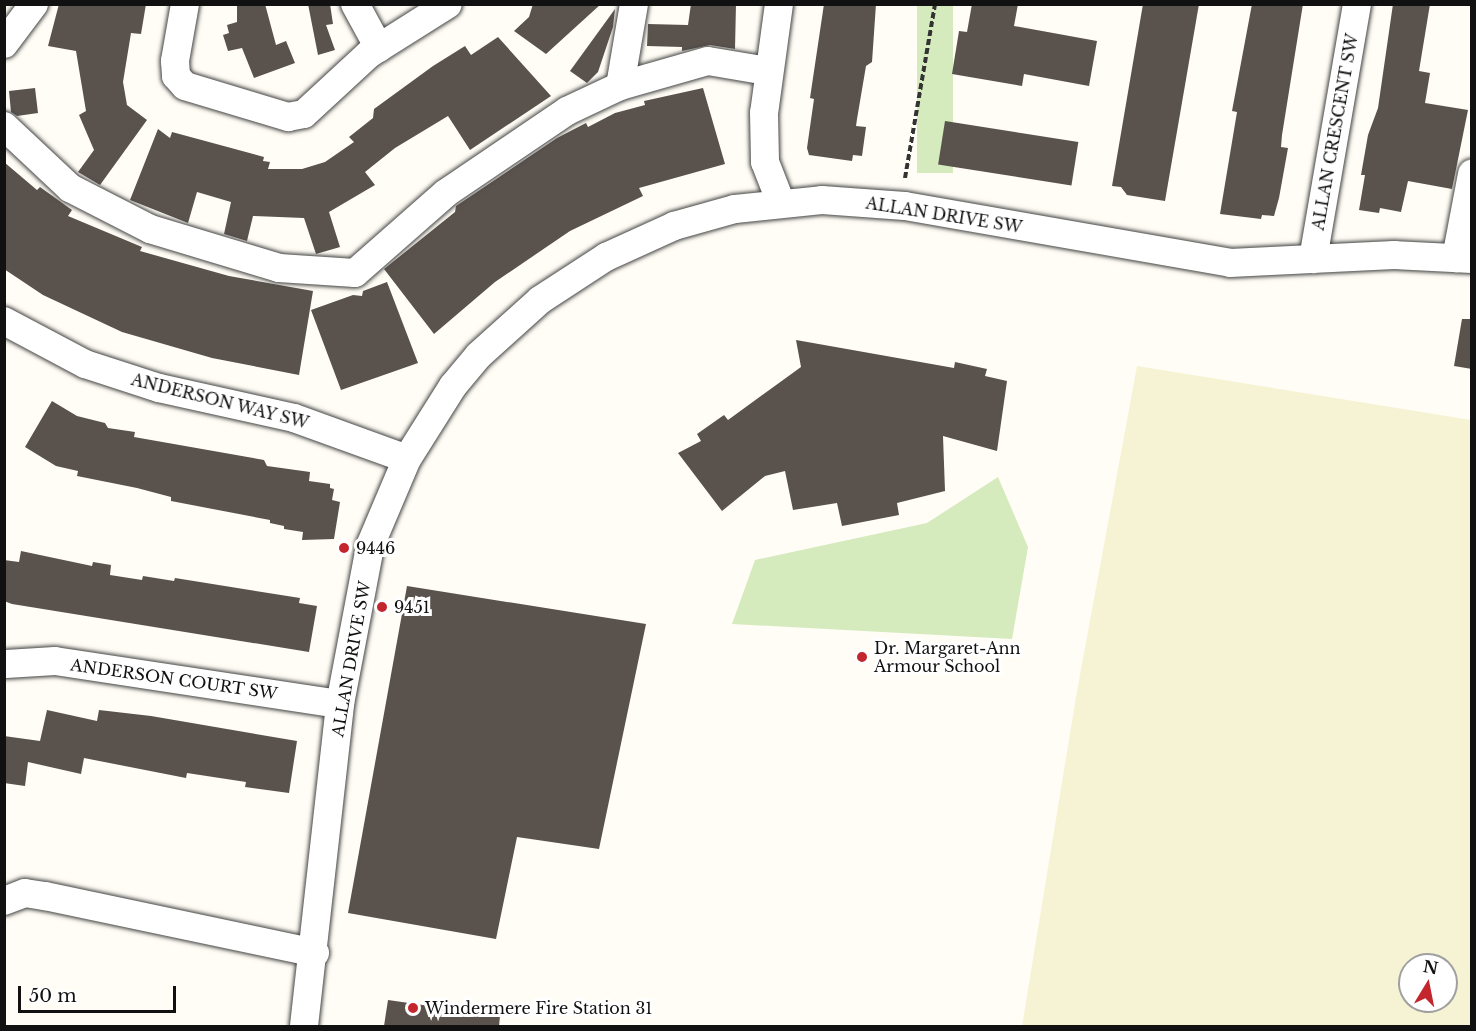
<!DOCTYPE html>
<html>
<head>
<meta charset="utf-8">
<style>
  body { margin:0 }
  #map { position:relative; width:1476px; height:1031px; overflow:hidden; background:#fffdf5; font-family:"Libre Baskerville",serif }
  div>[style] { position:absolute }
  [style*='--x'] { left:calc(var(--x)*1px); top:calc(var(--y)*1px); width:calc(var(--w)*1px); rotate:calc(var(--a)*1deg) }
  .farmland>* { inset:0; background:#f6f3d4 }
  .green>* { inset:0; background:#d5ebbd; transform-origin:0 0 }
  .building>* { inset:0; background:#5a524d; transform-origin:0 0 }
  .path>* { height:4px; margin-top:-2px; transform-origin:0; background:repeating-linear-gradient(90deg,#333 0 6px,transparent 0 9px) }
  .roads { filter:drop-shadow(0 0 2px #444) drop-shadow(0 0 2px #444) }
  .minor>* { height:28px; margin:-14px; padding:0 14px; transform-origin:14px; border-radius:14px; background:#fff }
  .dots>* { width:16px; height:16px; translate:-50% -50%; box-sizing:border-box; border:3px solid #fff; border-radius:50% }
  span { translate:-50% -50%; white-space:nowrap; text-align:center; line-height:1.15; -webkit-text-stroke:6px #fff; paint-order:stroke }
  .street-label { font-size:16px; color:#111 }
  .poi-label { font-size:16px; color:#111 }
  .left { translate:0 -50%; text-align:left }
  .frame { position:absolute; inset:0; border:6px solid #111; pointer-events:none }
  .north { position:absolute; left:1398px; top:953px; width:60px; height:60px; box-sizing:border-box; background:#fff; border:2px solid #a0a0a0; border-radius:50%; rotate:10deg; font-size:16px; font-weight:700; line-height:24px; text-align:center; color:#111 }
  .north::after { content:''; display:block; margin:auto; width:21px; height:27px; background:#c4262e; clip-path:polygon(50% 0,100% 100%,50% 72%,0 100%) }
  .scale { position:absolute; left:18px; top:986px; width:158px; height:27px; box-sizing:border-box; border:3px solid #111; border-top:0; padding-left:8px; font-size:18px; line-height:21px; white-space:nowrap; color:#111; -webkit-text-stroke:4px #fff; paint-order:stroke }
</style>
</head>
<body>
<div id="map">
  <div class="farmland">
    <i style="clip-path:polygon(evenodd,1137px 366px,1471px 420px,1471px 1026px,1022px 1026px,1077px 691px,1137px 366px,1410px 965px,1446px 965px,1446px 1001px,1410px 1001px,1410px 965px)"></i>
  </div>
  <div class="green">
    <i style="left:917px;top:5px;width:36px;height:168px"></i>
    <i style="clip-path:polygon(998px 477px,1028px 547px,1012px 639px,732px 624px,755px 560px,927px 523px)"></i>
  </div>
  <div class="building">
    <i style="clip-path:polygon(59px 4px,146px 4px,141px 34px,131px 33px,123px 82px,127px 105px,147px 120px,100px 185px,78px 172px,94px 150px,79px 115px,86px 111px,76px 51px,48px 46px)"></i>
    <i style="clip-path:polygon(237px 4px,265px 4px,276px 45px,286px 41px,295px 63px,254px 78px,242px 48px,228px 51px,223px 35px,229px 33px,227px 25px,237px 22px)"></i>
    <i style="clip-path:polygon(308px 4px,330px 4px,333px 24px,326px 25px,335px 50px,318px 55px)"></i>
    <i style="clip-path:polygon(533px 4px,601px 4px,546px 54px,514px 31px,529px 17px)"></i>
    <i style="clip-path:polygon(691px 4px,736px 4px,735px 49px,710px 45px,682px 51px,682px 47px,647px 46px,648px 24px,688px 25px)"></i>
    <i style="clip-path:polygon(824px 4px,876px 4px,872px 62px,866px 66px,857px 119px,856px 126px,866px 127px,862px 156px,853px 155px,852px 161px,809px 155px,807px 148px,814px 99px,810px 98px)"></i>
    <i style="clip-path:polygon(972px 4px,1018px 4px,1014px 26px,1097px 41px,1089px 86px,1024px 74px,1022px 86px,952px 74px,959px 31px,967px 32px)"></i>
    <i style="clip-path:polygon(1143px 4px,1199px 4px,1165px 201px,1127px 195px,1121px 187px,1112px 186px)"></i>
    <i style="clip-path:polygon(1252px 4px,1303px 4px,1282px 135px,1281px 147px,1288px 148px,1279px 198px,1274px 216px,1262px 215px,1261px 219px,1220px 214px,1237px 112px,1232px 111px)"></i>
    <i style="clip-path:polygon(1393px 4px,1430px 4px,1419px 71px,1430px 73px,1425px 103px,1468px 110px,1452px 189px,1408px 181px,1401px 212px,1380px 208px,1379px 213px,1359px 210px,1365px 175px,1361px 175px,1368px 135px,1378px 108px)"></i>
    <i style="clip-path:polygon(615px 9px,613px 27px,598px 72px,587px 83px,570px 71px)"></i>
    <i style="clip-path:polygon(498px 37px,551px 96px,470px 150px,448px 116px,395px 148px,365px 172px,375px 185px,329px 212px,340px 247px,316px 254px,304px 218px,253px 216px,247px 241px,224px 234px,231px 202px,197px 192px,188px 223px,130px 200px,158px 129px,170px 138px,172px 132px,264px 157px,263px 161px,270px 162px,268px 169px,302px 169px,325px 162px,354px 142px,349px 137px,373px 118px,374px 109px,433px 66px,465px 46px,471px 55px)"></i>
    <i style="clip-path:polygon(35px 88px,38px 113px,17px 116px,11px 112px,9px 91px)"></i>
    <i style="clip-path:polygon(703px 88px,725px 164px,639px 188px,643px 196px,570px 231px,495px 282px,434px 334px,384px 269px,455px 212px,456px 206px,557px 138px,586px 123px,588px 127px,615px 113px,645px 105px,644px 101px)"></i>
    <i style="left:945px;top:121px;width:135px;height:44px;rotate:9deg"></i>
    <i style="clip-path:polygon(4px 162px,37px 190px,40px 187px,72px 210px,68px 216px,142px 247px,140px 251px,229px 276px,313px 291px,299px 375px,212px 358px,122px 332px,43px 295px,4px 269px)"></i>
    <i style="clip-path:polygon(387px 282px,418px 363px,341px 390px,311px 310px,353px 295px,362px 296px,363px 291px)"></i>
    <i style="clip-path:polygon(1462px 319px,1472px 319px,1472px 369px,1454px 366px)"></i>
    <i style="clip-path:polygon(796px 340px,954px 368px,955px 362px,987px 369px,985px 376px,1007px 381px,997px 451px,943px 436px,945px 491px,897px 503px,899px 515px,842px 526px,837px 503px,793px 510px,785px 471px,765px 476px,722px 511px,678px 453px,701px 441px,697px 434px,724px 415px,728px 420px,801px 367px)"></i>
    <i style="clip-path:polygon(52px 401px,77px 416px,105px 423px,108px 428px,135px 432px,134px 437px,264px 460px,267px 466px,310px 472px,309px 481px,330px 484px,330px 488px,334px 489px,332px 500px,340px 502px,334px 539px,302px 540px,303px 532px,284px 529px,284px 526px,270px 523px,270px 520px,171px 501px,171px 497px,137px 488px,77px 476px,78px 471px,56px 466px,25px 447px)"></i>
    <i style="clip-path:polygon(21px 551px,92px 566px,93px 562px,111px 565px,110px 575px,142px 580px,143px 576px,174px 581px,175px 578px,300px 598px,299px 603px,317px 606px,309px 652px,12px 604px,4px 601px,4px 560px,19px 562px)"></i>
    <i style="clip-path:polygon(407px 586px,646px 624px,599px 849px,517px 837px,496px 939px,348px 913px)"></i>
    <i style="clip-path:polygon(47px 710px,97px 721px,99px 710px,151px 716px,297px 741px,289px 793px,245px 787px,246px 782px,187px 773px,186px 778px,84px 758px,81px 774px,28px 762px,25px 786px,4px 783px,4px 736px,40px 741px)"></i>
    <i style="clip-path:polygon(388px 1000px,500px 1016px,499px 1026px,384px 1026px)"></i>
  </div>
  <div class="path">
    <i style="--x:905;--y:178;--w:177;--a:-80.2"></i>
  </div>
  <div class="roads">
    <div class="minor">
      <i style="--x:185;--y:4;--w:58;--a:100"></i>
      <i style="--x:175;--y:61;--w:15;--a:86"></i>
      <i style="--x:176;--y:76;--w:13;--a:48"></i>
      <i style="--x:185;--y:86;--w:108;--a:16.8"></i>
      <i style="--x:288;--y:117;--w:16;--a:-11"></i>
      <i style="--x:304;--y:114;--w:88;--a:-42.7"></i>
      <i style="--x:369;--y:54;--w:93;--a:-32.3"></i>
      <i style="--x:355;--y:4;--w:50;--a:61.4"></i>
      <i style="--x:779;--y:4;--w:110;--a:97.8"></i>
      <i style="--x:764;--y:113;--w:49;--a:88.8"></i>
      <i style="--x:765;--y:162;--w:44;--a:68.7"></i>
      <i style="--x:4;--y:44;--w:50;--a:-53.1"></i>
      <i style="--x:620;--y:86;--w:83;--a:-80.3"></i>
      <i style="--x:4;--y:126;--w:91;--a:43.2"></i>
      <i style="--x:70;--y:188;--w:90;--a:27.1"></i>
      <i style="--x:150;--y:229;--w:135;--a:16.8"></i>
      <i style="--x:279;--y:268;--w:76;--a:3.8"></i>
      <i style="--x:355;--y:273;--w:121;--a:-41.3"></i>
      <i style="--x:446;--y:193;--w:146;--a:-34.1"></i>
      <i style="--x:567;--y:111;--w:59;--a:-25.3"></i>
      <i style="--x:620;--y:86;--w:91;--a:-15.9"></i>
      <i style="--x:708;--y:61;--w:61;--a:9.5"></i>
      <i style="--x:1456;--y:258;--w:86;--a:-79.2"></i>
      <i style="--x:1313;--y:259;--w:259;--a:-80.2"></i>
      <i style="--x:4;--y:321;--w:92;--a:28"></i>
      <i style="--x:85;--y:364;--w:78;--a:18"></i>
      <i style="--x:159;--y:388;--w:138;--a:12.5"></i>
      <i style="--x:294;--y:418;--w:120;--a:19.9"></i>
      <i style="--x:6;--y:664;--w:49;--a:-3.5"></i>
      <i style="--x:55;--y:661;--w:288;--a:8.6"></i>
      <i style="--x:4;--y:901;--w:22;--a:-21"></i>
      <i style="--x:25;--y:893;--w:20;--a:9"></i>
      <i style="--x:45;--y:896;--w:276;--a:11.9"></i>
      <i style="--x:304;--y:1026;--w:324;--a:-83.6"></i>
      <i style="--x:340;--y:704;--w:161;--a:-79.2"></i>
      <i style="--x:370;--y:546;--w:95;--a:-67"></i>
      <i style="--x:407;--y:459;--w:86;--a:-57.8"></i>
      <i style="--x:453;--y:386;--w:40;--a:-50"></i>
      <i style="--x:479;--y:355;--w:82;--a:-42"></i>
      <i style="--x:540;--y:300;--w:79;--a:-33.1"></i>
      <i style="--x:606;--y:257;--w:75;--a:-24.5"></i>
      <i style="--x:674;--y:226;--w:63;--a:-15.6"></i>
      <i style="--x:735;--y:209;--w:87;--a:-5.9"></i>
      <i style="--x:822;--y:200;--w:83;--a:4.1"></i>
      <i style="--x:905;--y:206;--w:330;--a:9.9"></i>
      <i style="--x:1230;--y:263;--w:164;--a:-2.8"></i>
      <i style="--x:1394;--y:255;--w:78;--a:2.9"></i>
    </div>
  </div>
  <div class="dots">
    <i style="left:344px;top:548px;background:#c4262e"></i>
    <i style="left:382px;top:607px;background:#c4262e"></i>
    <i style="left:862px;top:657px;background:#c4262e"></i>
    <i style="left:413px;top:1008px;background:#c4262e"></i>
  </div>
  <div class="street-label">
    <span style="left:1335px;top:132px;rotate:-80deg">ALLAN CRESCENT SW</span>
    <span style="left:944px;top:215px;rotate:9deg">ALLAN DRIVE SW</span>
    <span style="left:220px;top:401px;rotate:14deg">ANDERSON WAY SW</span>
    <span style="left:351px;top:659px;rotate:-80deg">ALLAN DRIVE SW</span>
    <span style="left:174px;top:679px;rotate:8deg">ANDERSON COURT SW</span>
  </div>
  <div class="poi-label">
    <span class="left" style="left:356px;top:548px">9446</span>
    <span class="left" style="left:394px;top:607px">9451</span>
    <span class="left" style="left:874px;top:657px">Dr. Margaret-Ann<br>Armour School</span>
    <span class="left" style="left:425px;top:1008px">Windermere Fire Station 31</span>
  </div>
  <div class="frame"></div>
  <div class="north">N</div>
  <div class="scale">50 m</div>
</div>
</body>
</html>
